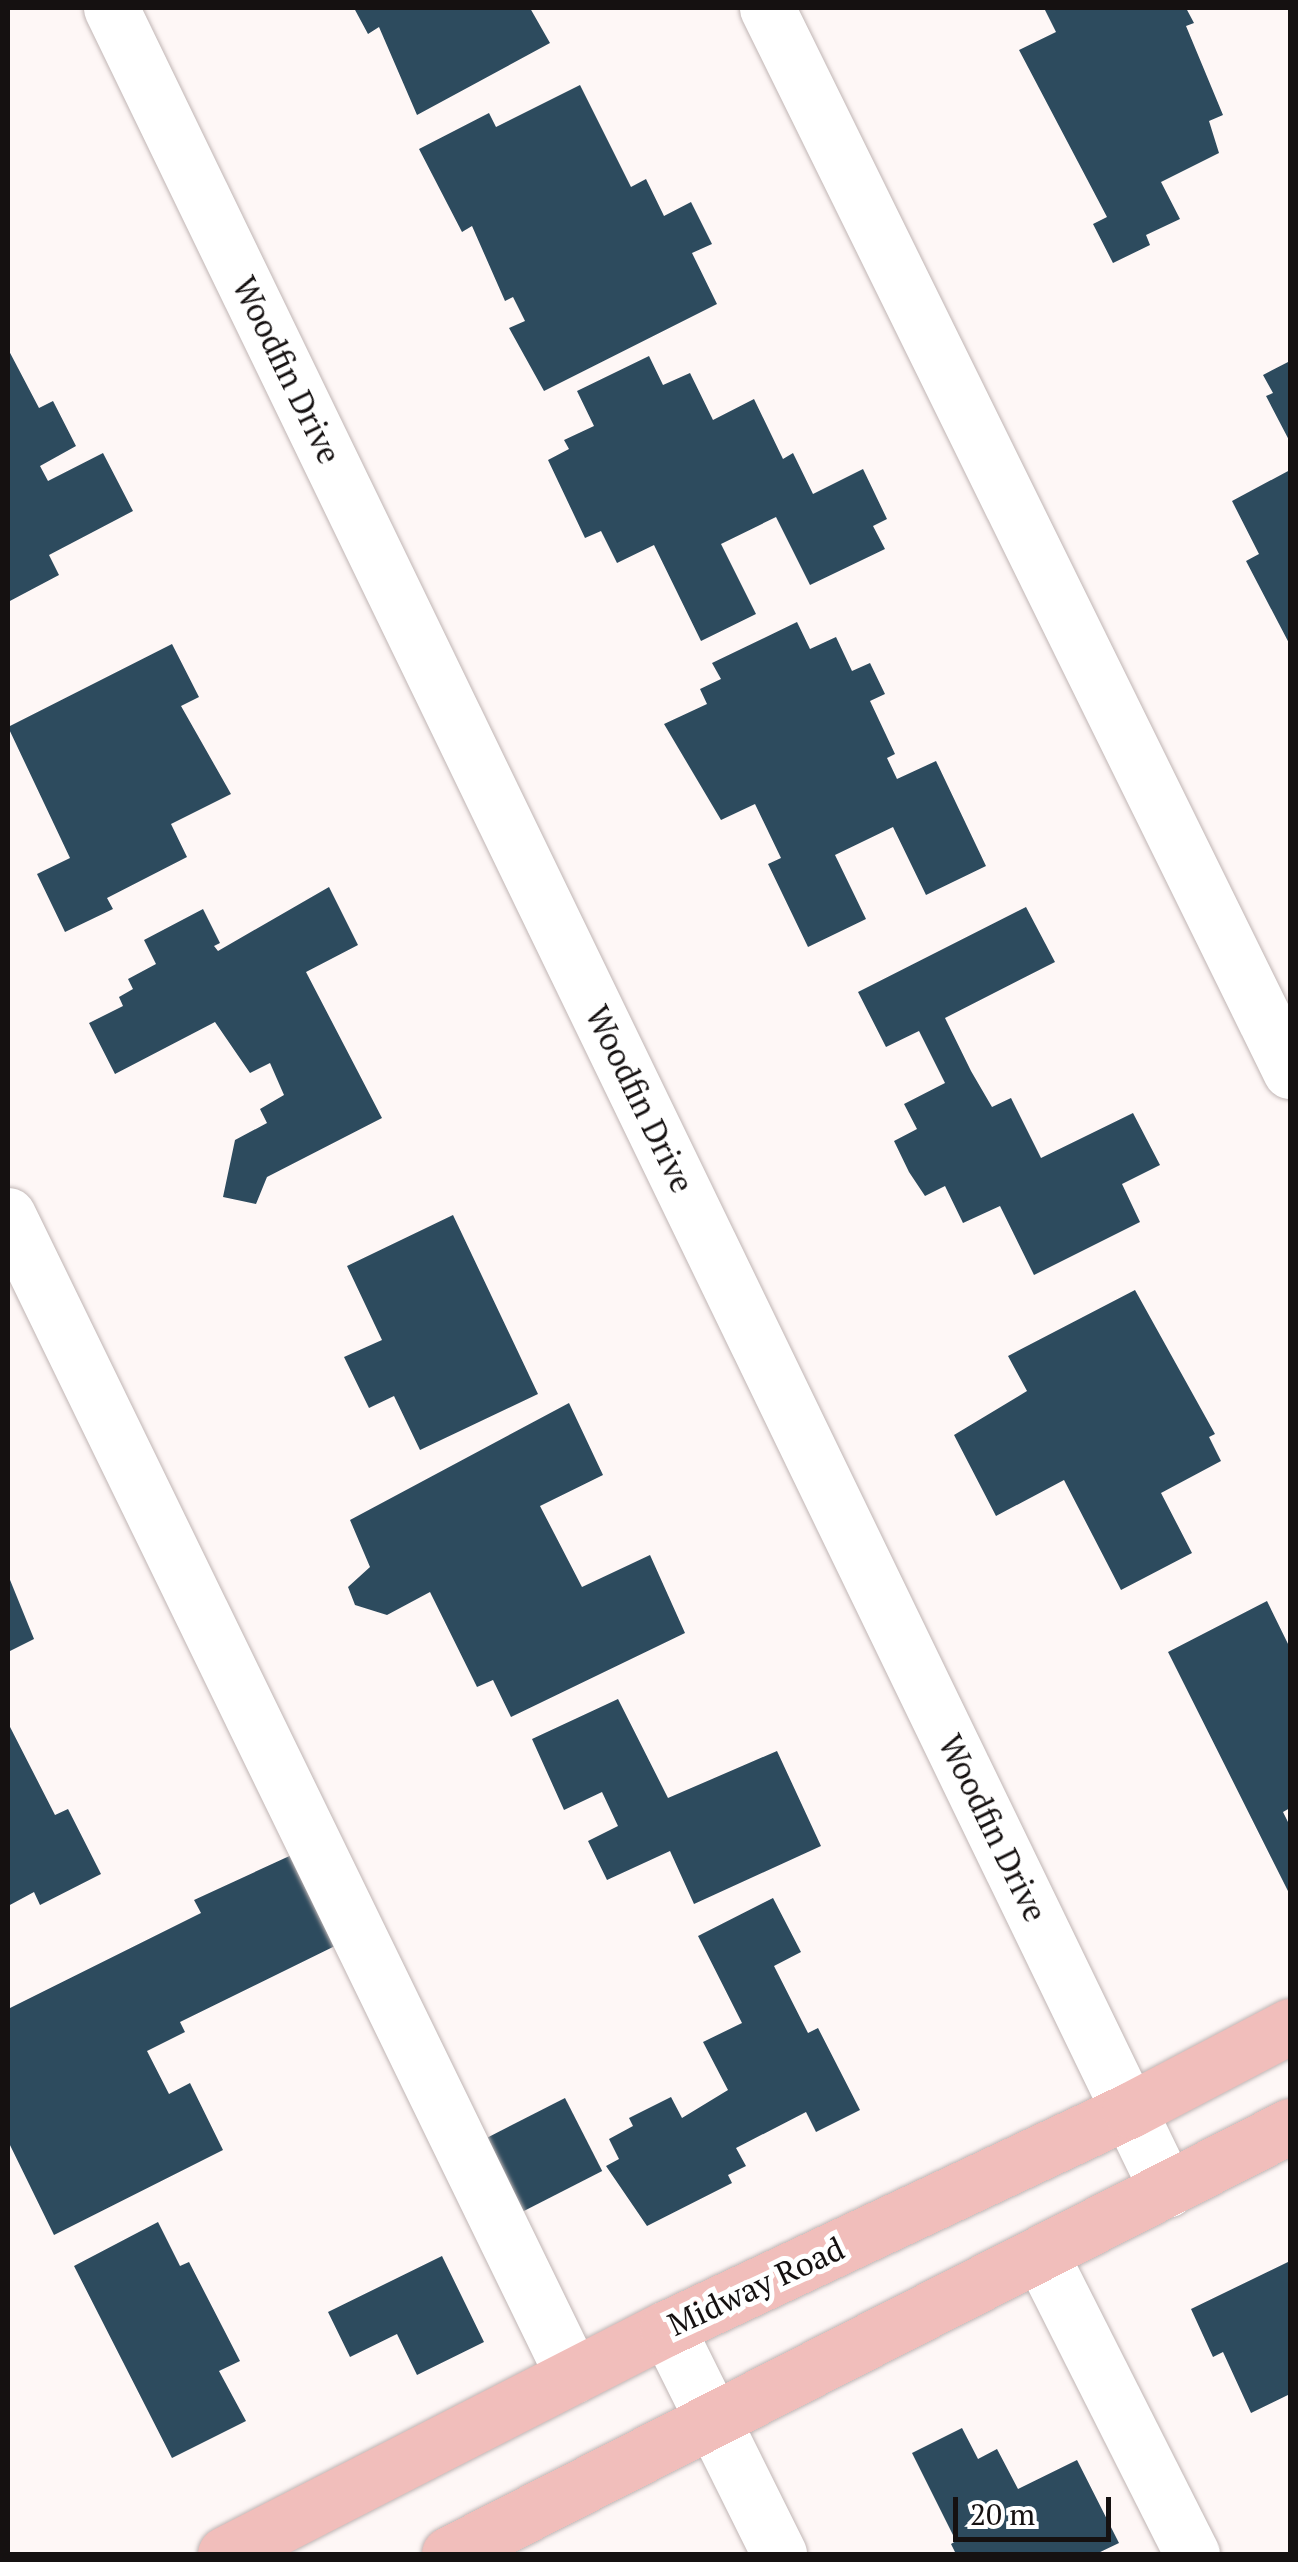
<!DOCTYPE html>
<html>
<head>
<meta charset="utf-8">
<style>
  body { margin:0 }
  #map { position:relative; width:1298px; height:2562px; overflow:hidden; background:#fef7f6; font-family:"PT Serif",serif }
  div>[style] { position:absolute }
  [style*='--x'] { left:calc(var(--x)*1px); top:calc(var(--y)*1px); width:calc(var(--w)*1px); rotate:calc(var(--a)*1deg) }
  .building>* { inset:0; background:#2d4b5e; transform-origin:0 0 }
  .roads { filter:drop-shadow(0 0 2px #c0b5b4) drop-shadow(0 0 2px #c0b5b4) }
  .minor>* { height:55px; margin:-27.5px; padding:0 27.5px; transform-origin:27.5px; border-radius:27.5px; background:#fff }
  .major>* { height:55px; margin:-27.5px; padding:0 27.5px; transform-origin:27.5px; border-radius:27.5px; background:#f1bebb }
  span { translate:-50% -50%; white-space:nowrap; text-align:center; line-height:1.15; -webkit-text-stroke:10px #fff; paint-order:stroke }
  .street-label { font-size:32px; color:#151111 }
  .frame { position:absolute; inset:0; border:10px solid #151111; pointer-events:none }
  .scale { position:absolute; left:953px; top:2497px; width:158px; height:45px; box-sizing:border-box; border:5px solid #151111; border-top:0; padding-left:12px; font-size:30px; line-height:35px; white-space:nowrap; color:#151111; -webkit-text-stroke:8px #fff; paint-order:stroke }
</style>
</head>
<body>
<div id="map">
  <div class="building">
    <i style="clip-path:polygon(354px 8px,530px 8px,550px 43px,417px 115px,379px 27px,368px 34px)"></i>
    <i style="clip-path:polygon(1044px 8px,1186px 8px,1194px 23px,1186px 26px,1223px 115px,1209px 121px,1219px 153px,1161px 182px,1180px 219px,1146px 235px,1150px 245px,1113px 263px,1093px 224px,1107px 217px,1019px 50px,1056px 32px)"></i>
    <i style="clip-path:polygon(580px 85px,631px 187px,646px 179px,664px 216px,691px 202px,712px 244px,692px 253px,717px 304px,544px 391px,509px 328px,525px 321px,513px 297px,505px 301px,472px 226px,462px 232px,419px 149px,489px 113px,496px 127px)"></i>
    <i style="clip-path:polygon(8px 349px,39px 408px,53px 401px,76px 446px,40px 466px,48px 481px,103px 453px,133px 511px,49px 555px,59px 575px,8px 602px)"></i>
    <i style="clip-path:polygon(649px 356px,663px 385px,690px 373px,713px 420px,754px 399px,783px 459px,793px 453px,813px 494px,863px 469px,887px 519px,873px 526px,885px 549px,810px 585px,776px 517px,721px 544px,756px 614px,701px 641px,654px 545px,617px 563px,601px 531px,585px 538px,548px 460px,569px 449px,564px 440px,594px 426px,577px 391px)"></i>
    <i style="clip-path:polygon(1290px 361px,1290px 442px,1266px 396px,1273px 393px,1263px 375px)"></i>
    <i style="clip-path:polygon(1290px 470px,1290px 645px,1246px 561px,1259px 554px,1232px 501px)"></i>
    <i style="clip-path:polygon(797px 622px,810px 649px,836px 637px,852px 671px,870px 663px,885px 694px,870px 701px,895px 754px,887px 758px,897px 779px,936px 761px,986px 866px,926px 895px,893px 827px,835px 855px,866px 919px,808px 947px,768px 864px,781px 858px,755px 804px,721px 820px,664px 724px,707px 704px,700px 689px,721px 679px,712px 663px)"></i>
    <i style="clip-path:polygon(172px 644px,199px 697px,181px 706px,231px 794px,171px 824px,187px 857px,107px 898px,113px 909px,65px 932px,37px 874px,70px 858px,8px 727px)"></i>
    <i style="clip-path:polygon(329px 887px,358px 945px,306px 972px,382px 1118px,267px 1177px,256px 1204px,223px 1197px,235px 1140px,267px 1123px,260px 1109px,284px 1095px,270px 1063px,250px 1073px,215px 1022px,115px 1074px,89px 1023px,123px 1006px,119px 997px,133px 989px,128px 979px,156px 964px,144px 940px,203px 909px,220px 943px,214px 946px,218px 951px)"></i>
    <i style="clip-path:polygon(1026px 907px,1055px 962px,945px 1018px,971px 1071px,992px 1107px,1011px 1098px,1041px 1158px,1133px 1113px,1160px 1165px,1122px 1184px,1140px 1222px,1034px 1275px,1000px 1206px,963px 1223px,945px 1186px,925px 1196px,909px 1172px,894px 1141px,917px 1129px,904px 1104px,945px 1083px,919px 1031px,886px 1047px,858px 992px)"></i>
    <i style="clip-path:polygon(453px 1215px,538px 1394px,420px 1450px,394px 1396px,369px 1408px,344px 1357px,382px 1340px,347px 1266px)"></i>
    <i style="clip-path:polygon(1135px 1290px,1215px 1434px,1209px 1437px,1221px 1461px,1161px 1493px,1192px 1553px,1121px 1590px,1064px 1480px,996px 1516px,954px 1435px,1027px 1391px,1008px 1356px)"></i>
    <i style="clip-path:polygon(569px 1403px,603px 1475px,540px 1506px,582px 1587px,650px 1555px,685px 1633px,511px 1717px,493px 1680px,477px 1687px,430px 1592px,387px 1615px,355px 1605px,348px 1587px,370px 1567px,350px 1520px)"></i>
    <i style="clip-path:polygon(8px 1575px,34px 1639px,8px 1652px)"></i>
    <i style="clip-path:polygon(1267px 1601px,1290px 1648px,1290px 1808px,1283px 1812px,1290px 1826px,1290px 1895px,1168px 1652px)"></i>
    <i style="clip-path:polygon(618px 1699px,668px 1798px,777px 1751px,821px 1846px,694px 1904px,670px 1851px,607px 1880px,588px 1841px,618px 1826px,602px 1792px,564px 1810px,532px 1739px)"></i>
    <i style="clip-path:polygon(8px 1723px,55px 1815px,68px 1809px,101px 1874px,40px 1905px,34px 1892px,8px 1906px)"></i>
    <i style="clip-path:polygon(296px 1853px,339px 1944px,180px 2022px,185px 2032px,147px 2051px,169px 2094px,190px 2083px,223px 2150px,54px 2235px,8px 2141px,8px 2009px,201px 1913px,194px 1900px)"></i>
    <i style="clip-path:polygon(773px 1898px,801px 1952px,774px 1966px,808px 2033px,818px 2028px,860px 2110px,816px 2132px,806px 2112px,736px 2148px,746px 2166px,728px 2175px,732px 2183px,647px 2226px,606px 2166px,619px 2159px,609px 2139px,633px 2126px,629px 2118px,671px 2097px,682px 2118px,728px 2090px,703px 2042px,742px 2023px,698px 1936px)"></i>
    <i style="left:565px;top:2098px;width:82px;height:89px;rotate:63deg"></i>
    <i style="clip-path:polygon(158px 2222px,180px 2266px,189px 2262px,240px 2361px,219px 2371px,246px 2421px,172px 2458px,74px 2266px)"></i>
    <i style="clip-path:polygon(442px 2256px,484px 2342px,417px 2375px,397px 2334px,350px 2357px,328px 2312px)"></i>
    <i style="clip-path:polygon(1288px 2262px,1290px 2394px,1251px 2413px,1223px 2352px,1213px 2357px,1191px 2309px)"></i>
    <i style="clip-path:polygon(962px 2428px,978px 2459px,997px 2449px,1018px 2489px,1077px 2460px,1119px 2543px,1096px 2554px,956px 2554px,951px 2544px,956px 2541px,912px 2453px)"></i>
  </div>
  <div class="roads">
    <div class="minor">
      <i style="--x:111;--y:8;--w:2424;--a:64.17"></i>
      <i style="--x:767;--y:8;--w:1185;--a:63.8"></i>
      <i style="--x:8;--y:1215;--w:1291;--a:64.05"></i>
      <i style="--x:1041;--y:2255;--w:335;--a:63.2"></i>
      <i style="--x:667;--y:2328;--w:252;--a:63.6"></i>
    </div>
    <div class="major">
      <i style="--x:225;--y:2554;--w:496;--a:-27.1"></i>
      <i style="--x:667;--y:2328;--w:512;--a:-25.21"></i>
      <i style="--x:1130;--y:2110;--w:181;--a:-27.7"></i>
      <i style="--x:449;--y:2554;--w:944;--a:-26.97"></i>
    </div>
  </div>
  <div class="street-label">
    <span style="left:287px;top:370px;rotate:64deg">Woodfin Drive</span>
    <span style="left:640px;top:1099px;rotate:64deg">Woodfin Drive</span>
    <span style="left:993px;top:1828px;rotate:64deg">Woodfin Drive</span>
    <span style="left:756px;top:2286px;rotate:-25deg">Midway Road</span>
  </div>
  <div class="frame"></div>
  <div class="scale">20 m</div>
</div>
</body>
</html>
